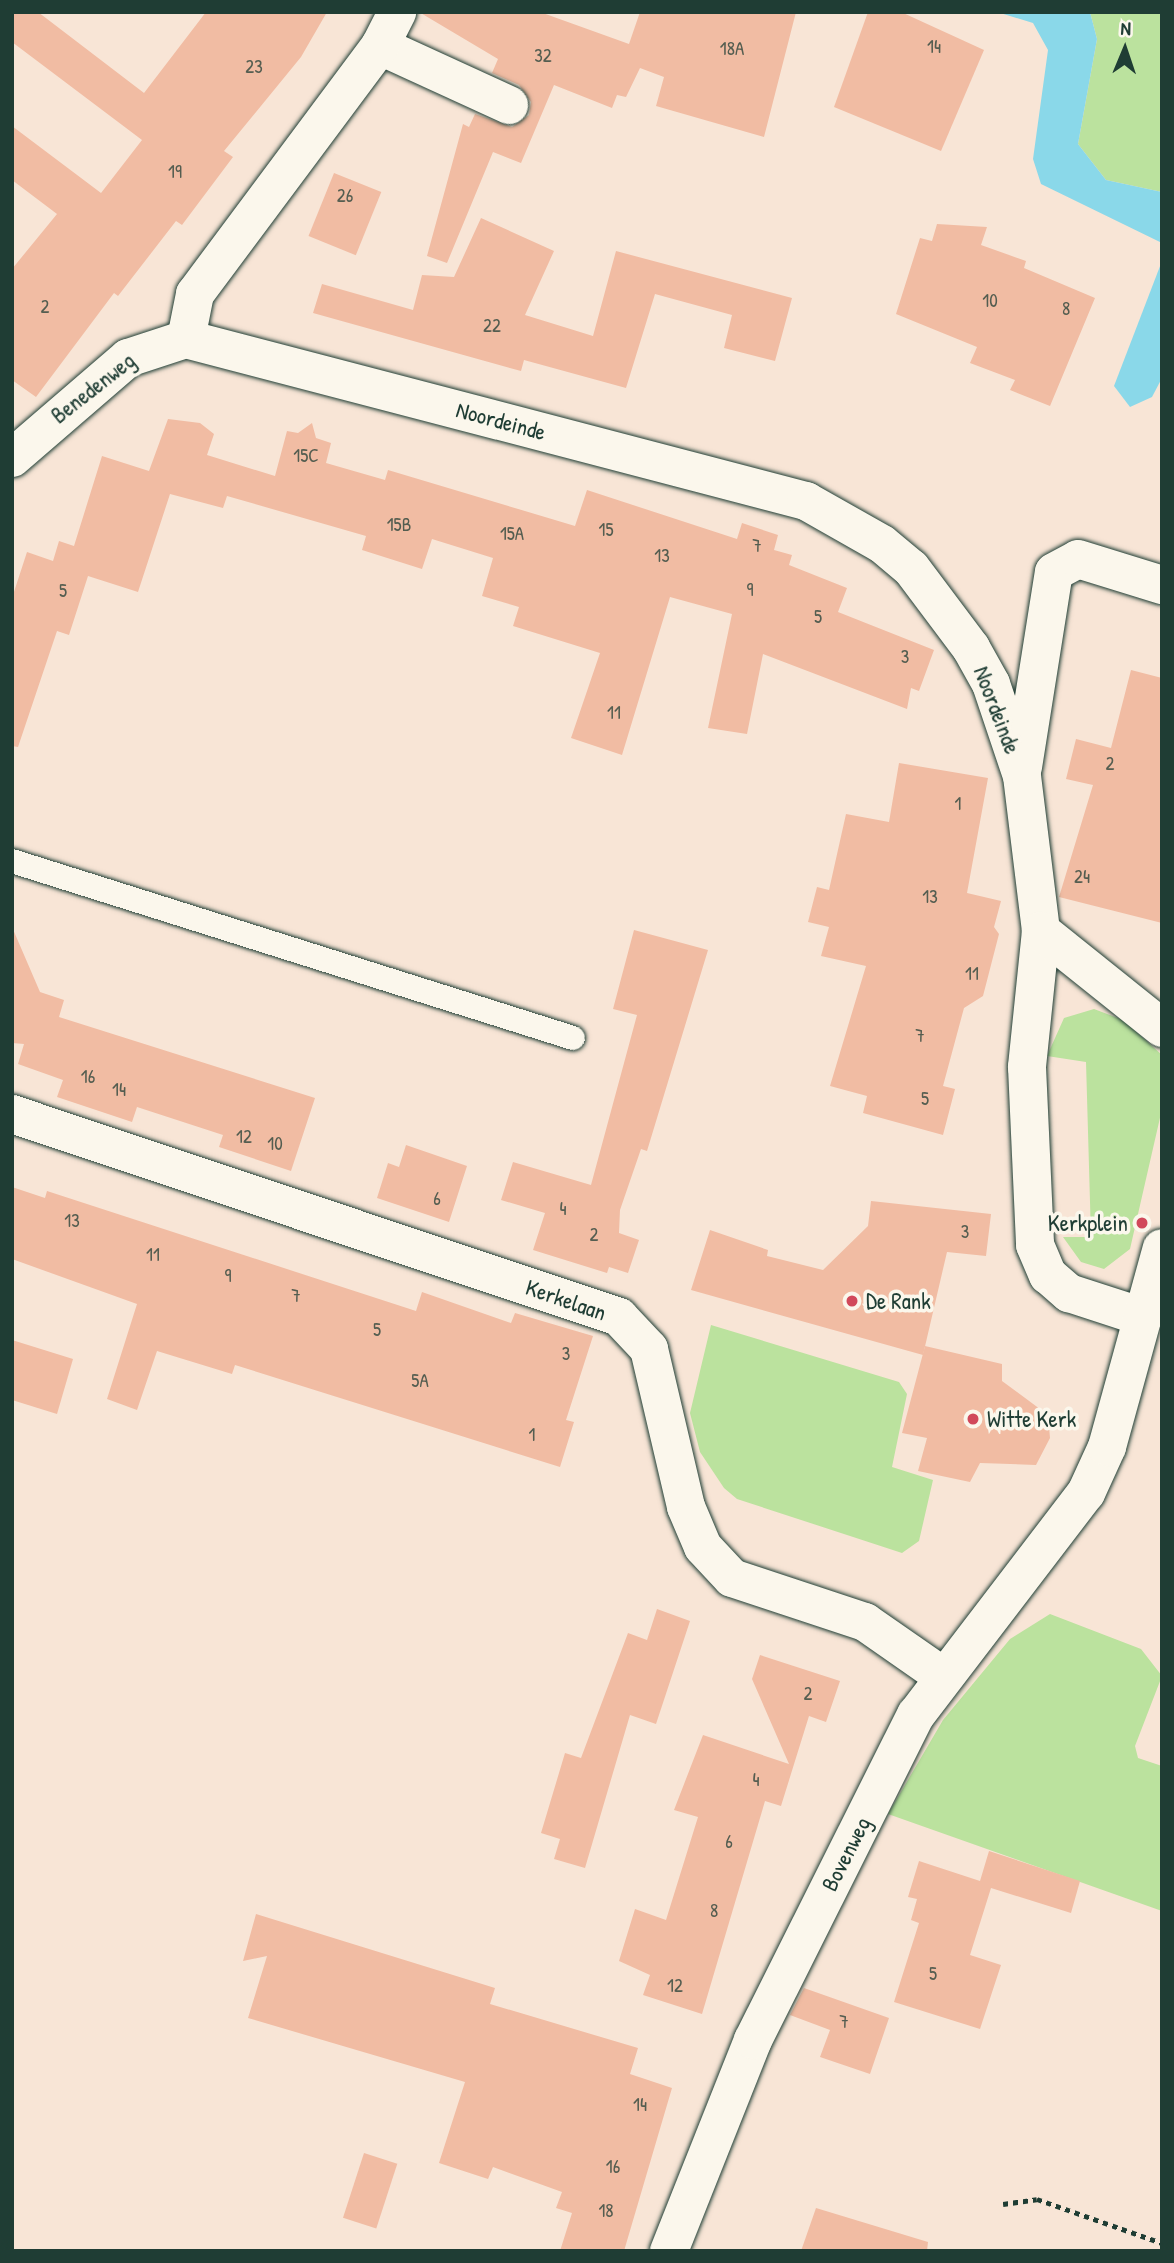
<!DOCTYPE html>
<html>
<head>
<meta charset="utf-8">
<style>
  body { margin:0 }
  #map { position:relative; width:1174px; height:2263px; overflow:hidden; background:#f8e5d6; font-family:"Patrick Hand",sans-serif }
  div>[style] { position:absolute }
  [style*='--x'] { left:calc(var(--x)*1px); top:calc(var(--y)*1px); width:calc(var(--w)*1px); rotate:calc(var(--a)*1deg) }
  .green>* { inset:0; background:#bbe29e }
  .water>* { inset:0; background:#8ad8e9 }
  .building>* { inset:0; background:#f1bca3; transform-origin:0 0 }
  .path>* { height:4.5px; margin-top:-2.25px; transform-origin:0; background:repeating-linear-gradient(90deg,#1f3d34 0 5px,transparent 0 10px) }
  .roads { filter:drop-shadow(0 0 2px #1f3d34) drop-shadow(0 0 2px #1f3d34) }
  .lane>* { height:24px; margin:-12px; padding:0 12px; transform-origin:12px; border-radius:12px; background:#fbf7ec }
  .street>* { height:38px; margin:-19px; padding:0 19px; transform-origin:19px; border-radius:19px; background:#fbf7ec }
  .secondary>* { height:38px; margin:-19px; padding:0 19px; transform-origin:19px; border-radius:19px; background:#fbf7ec }
  .dots>* { width:19px; height:19px; translate:-50% -50%; box-sizing:border-box; border:4px solid #fbf7ec; border-radius:50% }
  span { translate:-50% -50%; white-space:nowrap; text-align:center; line-height:1.15; -webkit-text-stroke:7px #fbf7ec; paint-order:stroke }
  .number-label { font-size:19px; color:#545d50 }
  .number-label span { -webkit-text-stroke-width:0 }
  .street-label { font-size:23px; color:#1f3d34 }
  .poi-label { font-size:23px; color:#1f3d34 }
  .right { translate:-100% -50%; text-align:right }
  .left { translate:0 -50%; text-align:left }
  .frame { position:absolute; inset:0; border:14px solid #1f3d34; pointer-events:none }
  .north { position:absolute; left:1090px; top:14px; width:70px; height:70px; -webkit-text-stroke:5px #fbf7ec; paint-order:stroke; rotate:2deg; font-size:19px; font-weight:700; line-height:28px; text-align:center; color:#1f3d34 }
  .north::after { content:''; display:block; margin:auto; width:24px; height:32px; background:#1f3d34; clip-path:polygon(50% 0,100% 100%,50% 72%,0 100%) }
</style>
</head>
<body>
<div id="map">
  <div class="green">
    <i style="clip-path:polygon(1090px 12px,1162px 12px,1162px 192px,1106px 180px,1078px 144px,1097px 39px)"></i>
    <i style="clip-path:polygon(1094px 1009px,1123px 1020px,1162px 1055px,1162px 1109px,1130px 1249px,1104px 1269px,1081px 1262px,1063px 1237px,1091px 1237px,1086px 1062px,1047px 1056px,1064px 1018px)"></i>
    <i style="clip-path:polygon(711px 1325px,899px 1382px,907px 1394px,892px 1467px,933px 1480px,919px 1541px,902px 1553px,737px 1499px,724px 1488px,700px 1452px,690px 1413px)"></i>
    <i style="clip-path:polygon(1050px 1614px,1141px 1649px,1162px 1676px,1135px 1746px,1138px 1758px,1162px 1766px,1162px 1911px,888px 1814px,943px 1720px,1010px 1639px)"></i>
  </div>
  <div class="water">
    <i style="clip-path:polygon(997px 12px,1090px 12px,1097px 39px,1078px 144px,1106px 180px,1162px 192px,1162px 243px,1041px 184px,1033px 159px,1048px 50px,1033px 23px)"></i>
    <i style="clip-path:polygon(1162px 261px,1162px 378px,1152px 397px,1130px 407px,1114px 386px)"></i>
  </div>
  <div class="building">
    <i style="clip-path:polygon(12px 12px,38px 12px,144px 93px,206px 12px,327px 12px,301px 57px,224px 151px,233px 157px,182px 225px,176px 221px,118px 296px,114px 293px,36px 397px,12px 380px,12px 269px,57px 214px,12px 180px,12px 126px,101px 193px,142px 140px,12px 42px)"></i>
    <i style="clip-path:polygon(419px 12px,540px 12px,629px 44px,640px 12px,796px 12px,764px 137px,656px 106px,664px 77px,640px 68px,626px 97px,617px 95px,612px 108px,554px 85px,521px 163px,493px 152px,447px 263px,427px 256px,463px 124px,469px 127px,475px 114px,512px 127px,529px 115px,531px 102px,519px 85px,492px 73px,498px 59px)"></i>
    <i style="clip-path:polygon(868px 12px,901px 12px,984px 50px,941px 151px,834px 107px)"></i>
    <i style="left:334px;top:173px;width:51px;height:68px;rotate:22deg"></i>
    <i style="clip-path:polygon(481px 218px,554px 251px,525px 315px,593px 336px,616px 251px,792px 298px,775px 361px,724px 348px,732px 315px,655px 294px,626px 388px,524px 360px,521px 371px,313px 313px,322px 284px,413px 310px,422px 275px,454px 277px)"></i>
    <i style="clip-path:polygon(937px 224px,987px 227px,981px 245px,1026px 261px,1024px 268px,1095px 298px,1050px 406px,1010px 390px,1015px 380px,970px 363px,977px 347px,896px 314px,920px 238px,932px 241px)"></i>
    <i style="clip-path:polygon(168px 419px,200px 423px,214px 434px,207px 455px,275px 476px,287px 431px,298px 433px,312px 423px,316px 438px,331px 443px,326px 463px,385px 480px,388px 470px,575px 526px,587px 490px,737px 539px,742px 523px,778px 535px,774px 550px,792px 555px,789px 565px,847px 588px,838px 612px,934px 650px,919px 691px,911px 688px,907px 709px,763px 654px,747px 734px,708px 728px,732px 614px,670px 597px,622px 755px,571px 738px,600px 653px,513px 626px,519px 607px,482px 596px,493px 558px,432px 539px,422px 569px,362px 550px,366px 536px,227px 496px,223px 508px,170px 494px,138px 592px,88px 576px,69px 635px,57px 631px,18px 747px,12px 746px,12px 598px,27px 552px,53px 561px,59px 541px,74px 546px,102px 456px,149px 471px)"></i>
    <i style="clip-path:polygon(1131px 670px,1162px 678px,1162px 923px,1059px 897px,1093px 785px,1066px 779px,1076px 739px,1111px 748px)"></i>
    <i style="clip-path:polygon(899px 763px,988px 778px,967px 893px,1001px 901px,994px 927px,999px 934px,983px 996px,964px 1008px,943px 1086px,955px 1089px,943px 1135px,863px 1113px,867px 1096px,830px 1086px,866px 966px,821px 956px,829px 927px,808px 922px,817px 887px,829px 890px,846px 814px,889px 822px)"></i>
    <i style="clip-path:polygon(12px 927px,40px 992px,64px 1000px,59px 1017px,315px 1098px,291px 1171px,219px 1147px,223px 1135px,137px 1107px,132px 1122px,57px 1097px,63px 1080px,18px 1064px,24px 1044px,12px 1043px)"></i>
    <i style="clip-path:polygon(634px 930px,708px 950px,647px 1151px,641px 1149px,620px 1210px,619px 1233px,639px 1240px,628px 1273px,609px 1267px,607px 1273px,533px 1250px,545px 1213px,501px 1200px,513px 1162px,591px 1185px,637px 1015px,613px 1009px)"></i>
    <i style="clip-path:polygon(406px 1145px,467px 1166px,449px 1222px,377px 1198px,388px 1163px,399px 1167px)"></i>
    <i style="clip-path:polygon(12px 1187px,45px 1198px,47px 1191px,416px 1311px,422px 1292px,511px 1323px,515px 1313px,593px 1336px,566px 1420px,574px 1422px,560px 1467px,235px 1365px,232px 1374px,157px 1351px,137px 1410px,107px 1399px,137px 1304px,12px 1259px)"></i>
    <i style="clip-path:polygon(871px 1201px,991px 1214px,986px 1256px,947px 1252px,923px 1355px,691px 1290px,710px 1230px,768px 1250px,767px 1256px,823px 1270px,868px 1226px)"></i>
    <i style="clip-path:polygon(12px 1340px,73px 1359px,57px 1414px,12px 1400px)"></i>
    <i style="clip-path:polygon(925px 1346px,1002px 1364px,1002px 1381px,1048px 1415px,1050px 1438px,1036px 1465px,980px 1463px,970px 1482px,918px 1471px,927px 1438px,902px 1433px)"></i>
    <i style="clip-path:polygon(657px 1609px,690px 1621px,656px 1724px,630px 1715px,585px 1868px,554px 1859px,560px 1839px,541px 1833px,565px 1753px,581px 1758px,628px 1633px,647px 1640px)"></i>
    <i style="clip-path:polygon(760px 1655px,840px 1681px,826px 1722px,809px 1716px,781px 1806px,765px 1801px,702px 2014px,643px 1995px,650px 1975px,619px 1961px,635px 1909px,666px 1920px,698px 1817px,674px 1810px,703px 1735px,789px 1764px,752px 1679px)"></i>
    <i style="clip-path:polygon(989px 1851px,1080px 1881px,1071px 1913px,991px 1888px,970px 1955px,1001px 1965px,980px 2029px,894px 2002px,919px 1923px,911px 1920px,917px 1899px,908px 1897px,919px 1861px,980px 1881px)"></i>
    <i style="clip-path:polygon(256px 1914px,495px 1988px,490px 2004px,638px 2048px,630px 2074px,672px 2088px,624px 2251px,560px 2251px,572px 2213px,556px 2208px,562px 2192px,493px 2167px,488px 2179px,439px 2163px,465px 2082px,248px 2018px,267px 1956px,243px 1961px)"></i>
    <i style="clip-path:polygon(804px 1988px,889px 2018px,870px 2074px,820px 2057px,830px 2030px,790px 2015px)"></i>
    <i style="left:364px;top:2153px;width:35px;height:68px;rotate:18deg"></i>
    <i style="clip-path:polygon(816px 2208px,928px 2242px,927px 2251px,801px 2251px)"></i>
  </div>
  <div class="path">
    <i style="--x:1003;--y:2204;--w:34;--a:-8"></i>
    <i style="--x:1037;--y:2199;--w:133;--a:19.4"></i>
  </div>
  <div class="roads">
    <div class="lane">
      <i style="--x:12;--y:861;--w:588;--a:17.51"></i>
    </div>
    <div class="street">
      <i style="--x:380;--y:46;--w:142;--a:24.6"></i>
      <i style="--x:186;--y:339;--w:46;--a:-78.7"></i>
      <i style="--x:195;--y:294;--w:309;--a:-53.3"></i>
      <i style="--x:380;--y:46;--w:38;--a:-63"></i>
      <i style="--x:12;--y:458;--w:153;--a:-40.8"></i>
      <i style="--x:128;--y:358;--w:61;--a:-18.1"></i>
      <i style="--x:186;--y:339;--w:641;--a:14.64"></i>
      <i style="--x:806;--y:501;--w:87;--a:29.5"></i>
      <i style="--x:882;--y:544;--w:38;--a:40"></i>
      <i style="--x:911;--y:568;--w:100;--a:53.1"></i>
      <i style="--x:971;--y:648;--w:41;--a:60.9"></i>
      <i style="--x:991;--y:684;--w:97;--a:71.4"></i>
      <i style="--x:1022;--y:776;--w:156;--a:83"></i>
      <i style="--x:1041;--y:931;--w:137;--a:95.9"></i>
      <i style="--x:1027;--y:1067;--w:178;--a:87.4"></i>
      <i style="--x:1035;--y:1245;--w:33;--a:67"></i>
      <i style="--x:1048;--y:1275;--w:28;--a:41"></i>
      <i style="--x:1069;--y:1293;--w:78;--a:18"></i>
      <i style="--x:1023;--y:767;--w:197;--a:-81"></i>
      <i style="--x:1054;--y:572;--w:27;--a:-28"></i>
      <i style="--x:1078;--y:559;--w:88;--a:17.2"></i>
      <i style="--x:1041;--y:931;--w:155;--a:38.7"></i>
      <i style="--x:12;--y:1114;--w:640;--a:18.49"></i>
      <i style="--x:619;--y:1317;--w:44;--a:46.8"></i>
      <i style="--x:649;--y:1349;--w:162;--a:76.8"></i>
      <i style="--x:686;--y:1507;--w:43;--a:67"></i>
      <i style="--x:703;--y:1547;--w:42;--a:46.9"></i>
      <i style="--x:732;--y:1578;--w:140;--a:18.3"></i>
      <i style="--x:865;--y:1622;--w:96;--a:34.8"></i>
    </div>
    <div class="secondary">
      <i style="--x:669;--y:2251;--w:227;--a:-68.3"></i>
      <i style="--x:753;--y:2040;--w:364;--a:-63.4"></i>
      <i style="--x:916;--y:1715;--w:280;--a:-52.6"></i>
      <i style="--x:1086;--y:1493;--w:51;--a:-65.5"></i>
      <i style="--x:1107;--y:1447;--w:206;--a:-74.6"></i>
    </div>
  </div>
  <div class="dots">
    <i style="left:1142px;top:1223px;background:#d1495b"></i>
    <i style="left:852px;top:1301px;background:#d1495b"></i>
    <i style="left:973px;top:1419px;background:#d1495b"></i>
  </div>
  <div class="number-label">
    <span style="left:934px;top:47px">14</span>
    <span style="left:732px;top:49px">18A</span>
    <span style="left:543px;top:56px">32</span>
    <span style="left:254px;top:67px">23</span>
    <span style="left:175px;top:172px">19</span>
    <span style="left:345px;top:196px">26</span>
    <span style="left:990px;top:301px">10</span>
    <span style="left:45px;top:307px">2</span>
    <span style="left:1066px;top:309px">8</span>
    <span style="left:492px;top:326px">22</span>
    <span style="left:306px;top:456px">15C</span>
    <span style="left:399px;top:525px">15B</span>
    <span style="left:606px;top:530px">15</span>
    <span style="left:512px;top:534px">15A</span>
    <span style="left:757px;top:546px">7</span>
    <span style="left:662px;top:556px">13</span>
    <span style="left:750px;top:590px">9</span>
    <span style="left:63px;top:591px">5</span>
    <span style="left:818px;top:617px">5</span>
    <span style="left:905px;top:657px">3</span>
    <span style="left:614px;top:713px">11</span>
    <span style="left:1110px;top:764px">2</span>
    <span style="left:958px;top:804px">1</span>
    <span style="left:1082px;top:877px">24</span>
    <span style="left:930px;top:897px">13</span>
    <span style="left:972px;top:974px">11</span>
    <span style="left:920px;top:1036px">7</span>
    <span style="left:88px;top:1077px">16</span>
    <span style="left:119px;top:1090px">14</span>
    <span style="left:925px;top:1099px">5</span>
    <span style="left:244px;top:1137px">12</span>
    <span style="left:275px;top:1144px">10</span>
    <span style="left:437px;top:1199px">6</span>
    <span style="left:563px;top:1209px">4</span>
    <span style="left:72px;top:1221px">13</span>
    <span style="left:965px;top:1232px">3</span>
    <span style="left:594px;top:1235px">2</span>
    <span style="left:153px;top:1255px">11</span>
    <span style="left:228px;top:1276px">9</span>
    <span style="left:296px;top:1296px">7</span>
    <span style="left:377px;top:1330px">5</span>
    <span style="left:566px;top:1354px">3</span>
    <span style="left:420px;top:1381px">5A</span>
    <span style="left:532px;top:1435px">1</span>
    <span style="left:808px;top:1694px">2</span>
    <span style="left:756px;top:1780px">4</span>
    <span style="left:729px;top:1842px">6</span>
    <span style="left:714px;top:1911px">8</span>
    <span style="left:933px;top:1974px">5</span>
    <span style="left:675px;top:1986px">12</span>
    <span style="left:844px;top:2022px">7</span>
    <span style="left:640px;top:2105px">14</span>
    <span style="left:613px;top:2167px">16</span>
    <span style="left:606px;top:2211px">18</span>
  </div>
  <div class="street-label">
    <span style="left:93px;top:388px;rotate:-38deg">Benedenweg</span>
    <span style="left:501px;top:421px;rotate:15deg">Noordeinde</span>
    <span style="left:997px;top:710px;rotate:69deg">Noordeinde</span>
    <span style="left:566px;top:1300px;rotate:19deg">Kerkelaan</span>
    <span style="left:846px;top:1854px;rotate:-63deg">Bovenweg</span>
  </div>
  <div class="poi-label">
    <span class="right" style="left:1128px;top:1223px">Kerkplein</span>
    <span class="left" style="left:866px;top:1301px">De Rank</span>
    <span class="left" style="left:987px;top:1419px">Witte Kerk</span>
  </div>
  <div class="frame"></div>
  <div class="north">N</div>
</div>
</body>
</html>
